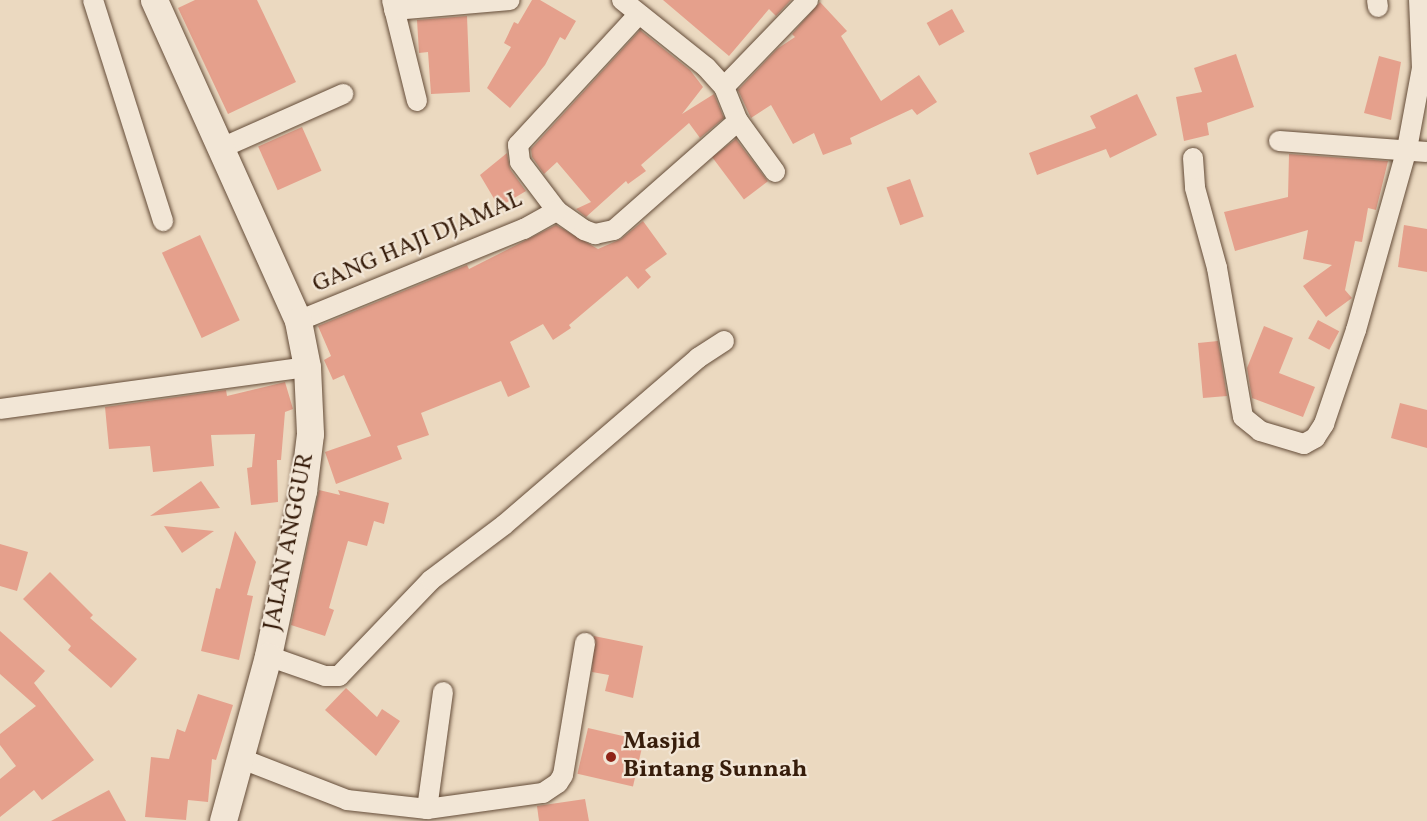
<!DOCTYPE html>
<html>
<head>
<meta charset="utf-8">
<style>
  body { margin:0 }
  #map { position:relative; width:1427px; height:821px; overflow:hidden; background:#ebd9c0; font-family:Vollkorn,serif }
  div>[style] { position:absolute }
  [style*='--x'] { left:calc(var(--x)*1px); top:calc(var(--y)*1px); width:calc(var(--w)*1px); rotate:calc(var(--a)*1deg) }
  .building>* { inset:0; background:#e5a08c; transform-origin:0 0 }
  .roads { filter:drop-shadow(0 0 2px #644c38) drop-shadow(0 0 2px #644c38) }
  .street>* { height:20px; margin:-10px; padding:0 10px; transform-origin:10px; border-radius:10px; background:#f2e6d6 }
  .secondary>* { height:27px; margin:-13.5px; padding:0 13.5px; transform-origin:13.5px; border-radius:13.5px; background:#f2e6d6 }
  .dots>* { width:16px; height:16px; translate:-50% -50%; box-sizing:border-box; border:3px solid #f2e6d6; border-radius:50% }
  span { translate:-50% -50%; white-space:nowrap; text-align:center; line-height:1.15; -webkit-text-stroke:4.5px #f2e6d6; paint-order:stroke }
  .street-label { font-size:24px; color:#371d0b }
  .poi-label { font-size:24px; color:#371d0b; font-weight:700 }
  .left { translate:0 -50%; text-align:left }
</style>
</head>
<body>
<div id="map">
  <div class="building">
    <i style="clip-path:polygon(195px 0,257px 0,296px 82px,228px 114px,178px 8px)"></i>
    <i style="clip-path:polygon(532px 0,540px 0,576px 21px,565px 40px,560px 37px,545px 65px,510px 108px,487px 88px,511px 47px,504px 43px,514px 22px,518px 24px)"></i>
    <i style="clip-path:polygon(663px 0,791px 0,776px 16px,769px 9px,729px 56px)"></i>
    <i style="clip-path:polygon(820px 2px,847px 31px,841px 36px,881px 101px,919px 75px,937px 102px,917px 115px,912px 109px,850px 138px,852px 144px,823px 155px,814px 133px,793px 144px,771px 105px,751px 118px,738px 90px,777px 49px,795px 37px,792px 34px)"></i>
    <i style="left:952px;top:9px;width:26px;height:29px;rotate:61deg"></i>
    <i style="clip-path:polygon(467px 16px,470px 92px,431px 94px,428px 52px,419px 53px,417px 20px)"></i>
    <i style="clip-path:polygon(640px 30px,690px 70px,703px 87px,682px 114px,714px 94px,724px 118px,700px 138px,689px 123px,641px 165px,646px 171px,628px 184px,626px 181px,586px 217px,576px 209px,591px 202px,557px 162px,544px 174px,532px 157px,531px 149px)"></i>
    <i style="clip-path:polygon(1236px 54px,1254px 107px,1207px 123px,1209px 135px,1184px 141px,1176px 97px,1202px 92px,1194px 68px)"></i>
    <i style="clip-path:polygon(1379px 56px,1401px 62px,1391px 120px,1364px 113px)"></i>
    <i style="clip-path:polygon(1137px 94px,1157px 135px,1110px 158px,1106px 149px,1037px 175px,1029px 153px,1096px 128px,1090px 116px)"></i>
    <i style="left:302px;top:127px;width:48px;height:48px;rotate:66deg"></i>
    <i style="left:736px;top:139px;width:53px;height:30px;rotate:53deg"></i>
    <i style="clip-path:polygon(507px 153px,510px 169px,526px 191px,499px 207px,480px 175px)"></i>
    <i style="clip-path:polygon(1289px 154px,1388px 161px,1376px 210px,1368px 208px,1362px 242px,1355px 241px,1345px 290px,1352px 298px,1326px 317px,1303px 286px,1332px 265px,1303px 259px,1308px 230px,1235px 251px,1224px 212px,1288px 197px)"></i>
    <i style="left:910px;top:179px;width:40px;height:25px;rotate:70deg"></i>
    <i style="clip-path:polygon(643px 221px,667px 254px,645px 270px,651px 277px,638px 289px,627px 276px,569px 325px,571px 328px,553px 340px,543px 324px,510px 342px,530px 387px,508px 397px,501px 381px,421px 413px,429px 435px,397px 446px,402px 459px,336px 484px,325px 452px,371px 436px,344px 375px,333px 380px,324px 360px,331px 356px,318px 326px,467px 265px,469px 269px,556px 225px,598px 249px,621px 239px)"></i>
    <i style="clip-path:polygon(1404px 225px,1427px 229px,1427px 272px,1398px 267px)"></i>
    <i style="left:200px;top:235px;width:94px;height:42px;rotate:65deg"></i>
    <i style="left:1318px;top:320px;width:24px;height:21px;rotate:28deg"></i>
    <i style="clip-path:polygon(1264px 326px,1293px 338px,1279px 373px,1315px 387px,1303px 417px,1252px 398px,1247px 368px)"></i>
    <i style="clip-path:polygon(1218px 341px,1227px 396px,1203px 398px,1198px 343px)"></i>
    <i style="clip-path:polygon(285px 382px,293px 409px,285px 412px,281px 460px,277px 460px,278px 502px,251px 505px,247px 468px,252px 467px,255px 434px,211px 435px,214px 466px,153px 472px,150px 446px,109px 449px,105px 407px,226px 390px,227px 396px)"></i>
    <i style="clip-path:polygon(1400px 403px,1427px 410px,1427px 448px,1391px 438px)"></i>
    <i style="clip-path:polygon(201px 481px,220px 508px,150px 516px)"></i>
    <i style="clip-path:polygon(319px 490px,340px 495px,338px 490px,389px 503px,384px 524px,374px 521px,367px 546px,348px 541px,329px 608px,334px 610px,325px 636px,291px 625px)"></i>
    <i style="clip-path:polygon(164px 526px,214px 531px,182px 553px)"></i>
    <i style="clip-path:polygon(235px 531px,256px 562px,247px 595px,253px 596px,239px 660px,201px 651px,216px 588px,220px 589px)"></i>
    <i style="clip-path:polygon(0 544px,28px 552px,17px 591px,0 586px)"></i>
    <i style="clip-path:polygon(50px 572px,93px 615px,90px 618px,137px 659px,111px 688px,68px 650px,71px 646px,23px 599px)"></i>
    <i style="clip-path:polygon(0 631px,45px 671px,34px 683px,94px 760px,42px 800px,34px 790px,0 817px,0 779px,16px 766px,0 745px,0 734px,36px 706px,0 674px)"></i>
    <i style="clip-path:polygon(594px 636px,643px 646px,633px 698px,605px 691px,609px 675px,592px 672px)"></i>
    <i style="clip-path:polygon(346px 688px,377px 717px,382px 709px,400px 721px,376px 756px,325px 710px)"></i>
    <i style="clip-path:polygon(198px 694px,233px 705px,216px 760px,212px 759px,208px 802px,188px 800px,186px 820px,145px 817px,151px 757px,169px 759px,177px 729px,185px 732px)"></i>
    <i style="left:588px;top:728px;width:57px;height:47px;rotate:13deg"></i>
    <i style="clip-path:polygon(109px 790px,126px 821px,51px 821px)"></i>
    <i style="clip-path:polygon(585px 799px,589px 821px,539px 821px,537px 806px)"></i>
  </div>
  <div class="roads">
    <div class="street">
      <i style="--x:93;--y:0;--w:232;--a:72.4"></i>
      <i style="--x:392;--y:0;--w:104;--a:76.1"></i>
      <i style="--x:622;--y:0;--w:107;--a:38.6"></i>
      <i style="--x:706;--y:67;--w:27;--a:48"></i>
      <i style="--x:724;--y:87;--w:37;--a:68"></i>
      <i style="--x:738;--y:121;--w:63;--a:54"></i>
      <i style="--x:1377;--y:0;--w:7;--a:82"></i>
      <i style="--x:394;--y:10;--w:116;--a:-4.9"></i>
      <i style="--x:638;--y:15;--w:177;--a:132.7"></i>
      <i style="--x:518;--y:145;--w:17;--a:83"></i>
      <i style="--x:520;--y:162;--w:61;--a:52.9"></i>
      <i style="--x:557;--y:211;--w:33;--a:35"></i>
      <i style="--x:584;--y:230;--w:12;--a:20"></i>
      <i style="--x:595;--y:234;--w:19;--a:-12"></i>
      <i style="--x:614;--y:230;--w:165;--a:-41.3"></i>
      <i style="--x:724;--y:87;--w:121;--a:-46"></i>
      <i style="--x:1279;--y:141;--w:148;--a:4.3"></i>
      <i style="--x:219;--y:149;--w:136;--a:-23.9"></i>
      <i style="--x:1193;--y:158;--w:30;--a:86"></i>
      <i style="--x:1195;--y:188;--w:83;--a:74.6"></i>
      <i style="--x:1217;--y:268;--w:151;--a:80.1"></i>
      <i style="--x:1243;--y:417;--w:22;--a:39"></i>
      <i style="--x:1260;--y:431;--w:46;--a:16.5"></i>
      <i style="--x:1304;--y:444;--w:13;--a:-29"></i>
      <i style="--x:1315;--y:438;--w:17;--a:-57"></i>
      <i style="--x:1324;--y:424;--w:99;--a:-71.2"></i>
      <i style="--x:1356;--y:330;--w:188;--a:-74.3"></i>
      <i style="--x:1407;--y:149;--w:82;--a:-79.5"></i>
      <i style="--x:1422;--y:68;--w:68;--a:-92.5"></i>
      <i style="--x:298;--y:321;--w:244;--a:-22.2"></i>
      <i style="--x:524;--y:229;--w:38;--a:-29"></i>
      <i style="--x:0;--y:409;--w:310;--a:-7.8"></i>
      <i style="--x:268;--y:656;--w:60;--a:19.3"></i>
      <i style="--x:325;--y:676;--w:14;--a:0"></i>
      <i style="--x:339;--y:676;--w:133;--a:-46.2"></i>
      <i style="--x:431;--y:580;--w:91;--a:-37"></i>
      <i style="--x:504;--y:525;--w:256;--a:-40.7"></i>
      <i style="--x:698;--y:358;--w:31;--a:-33"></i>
      <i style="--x:242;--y:759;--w:113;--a:21.3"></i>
      <i style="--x:347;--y:800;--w:81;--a:6.4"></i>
      <i style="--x:427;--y:809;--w:117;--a:-7.9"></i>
      <i style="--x:543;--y:793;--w:18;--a:-34"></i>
      <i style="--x:558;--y:783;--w:9;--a:-58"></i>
      <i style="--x:563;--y:775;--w:134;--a:-80.5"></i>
      <i style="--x:427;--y:809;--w:118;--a:-82.2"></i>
    </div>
    <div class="secondary">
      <i style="--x:154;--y:0;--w:352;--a:65.8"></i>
      <i style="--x:298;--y:321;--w:47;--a:78.9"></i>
      <i style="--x:307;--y:367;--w:67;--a:87.4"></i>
      <i style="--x:310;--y:434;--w:57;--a:97"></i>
      <i style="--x:303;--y:491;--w:169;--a:102"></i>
      <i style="--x:268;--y:656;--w:171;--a:105.3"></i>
    </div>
  </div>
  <div class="dots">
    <i style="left:611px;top:757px;background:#8f2418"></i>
  </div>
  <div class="street-label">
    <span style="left:418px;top:243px;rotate:-23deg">GANG HAJI DJAMAL</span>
    <span style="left:290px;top:542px;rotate:-79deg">JALAN ANGGUR</span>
  </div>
  <div class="poi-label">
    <span class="left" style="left:623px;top:757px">Masjid<br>Bintang Sunnah</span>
  </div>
</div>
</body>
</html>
